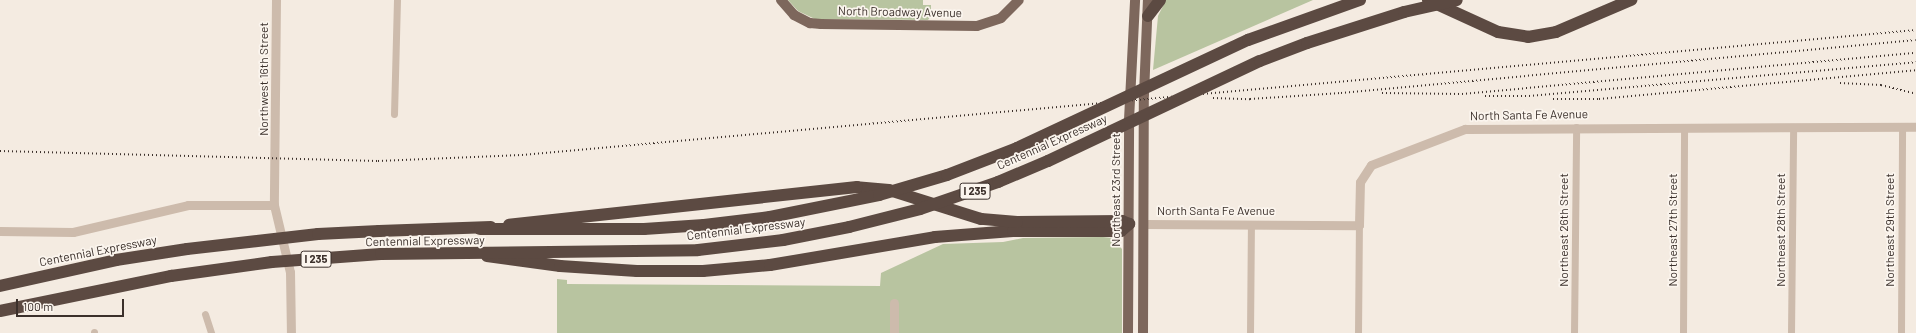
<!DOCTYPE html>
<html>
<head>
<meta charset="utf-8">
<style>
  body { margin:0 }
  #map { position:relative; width:1916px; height:333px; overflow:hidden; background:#f4ebe1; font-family:Barlow,sans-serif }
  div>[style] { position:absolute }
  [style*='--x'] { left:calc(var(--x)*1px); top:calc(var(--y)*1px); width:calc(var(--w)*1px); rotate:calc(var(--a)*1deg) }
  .green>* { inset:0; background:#b8c4a0 }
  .minor>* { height:7px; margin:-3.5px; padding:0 3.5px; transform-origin:3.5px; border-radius:3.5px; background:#cdbbac }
  .tertiary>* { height:9px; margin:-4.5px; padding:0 4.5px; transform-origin:4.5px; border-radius:4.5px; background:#cdbbac }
  .primary>* { height:10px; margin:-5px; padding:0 5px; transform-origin:5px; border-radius:5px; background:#7d675c }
  .motorway>* { height:12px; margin:-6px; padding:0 6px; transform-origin:6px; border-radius:6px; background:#5c4a42 }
  .rail>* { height:2px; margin-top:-1px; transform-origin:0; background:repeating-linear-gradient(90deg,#3b302b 0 1px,transparent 0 4px) }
  .motorway-bridge>* { height:12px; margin:-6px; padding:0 6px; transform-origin:6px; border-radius:6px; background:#5c4a42 }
  span { translate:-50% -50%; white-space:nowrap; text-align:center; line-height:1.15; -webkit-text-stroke:3.5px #fbf5ee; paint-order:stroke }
  .shield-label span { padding:1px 3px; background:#fbf5ee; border:1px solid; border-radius:3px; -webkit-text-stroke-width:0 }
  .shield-label { font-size:11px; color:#3b302b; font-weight:700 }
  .street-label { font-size:12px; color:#3b302b }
  .scale { position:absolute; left:16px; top:299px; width:108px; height:18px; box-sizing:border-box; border:2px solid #3b302b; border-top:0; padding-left:5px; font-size:12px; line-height:14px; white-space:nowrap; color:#3b302b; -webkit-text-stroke:3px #fbf5ee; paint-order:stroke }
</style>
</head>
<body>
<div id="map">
  <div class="green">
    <i style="clip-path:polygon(788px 0,923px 0,923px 5px,931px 5px,931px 16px,928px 20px,815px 19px,798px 11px)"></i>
    <i style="clip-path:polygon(1166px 0,1313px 0,1153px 70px,1158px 16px)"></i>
    <i style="clip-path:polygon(1103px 237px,1112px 238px,1122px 249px,1122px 333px,557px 333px,557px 279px,567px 280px,567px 284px,880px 286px,881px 273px,943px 244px,1003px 242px,1023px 238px)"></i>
  </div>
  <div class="minor">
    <i style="--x:394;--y:114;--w:114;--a:-88.5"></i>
    <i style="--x:205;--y:314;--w:20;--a:72"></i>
    <i style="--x:94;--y:332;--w:1;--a:90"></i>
    <i style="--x:1250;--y:333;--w:109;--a:-89.5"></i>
    <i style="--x:1358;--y:333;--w:108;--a:-89.5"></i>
    <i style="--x:1574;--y:333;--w:206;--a:-89.4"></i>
    <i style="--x:1683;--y:333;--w:206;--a:-89.7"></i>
    <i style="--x:1791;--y:333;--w:206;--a:-89.4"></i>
    <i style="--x:1901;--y:333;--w:206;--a:-89.7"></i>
  </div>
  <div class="tertiary">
    <i style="--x:276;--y:0;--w:205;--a:90.6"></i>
    <i style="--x:274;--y:205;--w:69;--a:76.6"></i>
    <i style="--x:290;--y:272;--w:61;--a:89.1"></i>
    <i style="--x:1144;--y:224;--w:215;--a:0.3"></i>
    <i style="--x:1359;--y:225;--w:43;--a:-88.7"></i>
    <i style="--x:1360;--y:182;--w:20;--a:-57"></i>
    <i style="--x:1371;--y:165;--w:101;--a:-21"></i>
    <i style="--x:1465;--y:129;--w:451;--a:-0.3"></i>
    <i style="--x:0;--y:231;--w:73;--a:0.8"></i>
    <i style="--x:73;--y:232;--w:118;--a:-13.2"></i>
    <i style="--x:188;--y:205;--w:86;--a:0"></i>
    <i style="--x:894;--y:333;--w:30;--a:-90"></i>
  </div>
  <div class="primary">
    <i style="--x:781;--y:0;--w:20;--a:49"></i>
    <i style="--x:794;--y:15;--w:18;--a:27"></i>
    <i style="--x:810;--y:23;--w:11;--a:5"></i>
    <i style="--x:821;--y:24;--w:156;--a:0.7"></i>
    <i style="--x:977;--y:26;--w:25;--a:-18"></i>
    <i style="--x:1001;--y:18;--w:25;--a:-45"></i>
    <i style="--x:1128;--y:333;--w:213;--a:-89.7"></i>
    <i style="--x:1129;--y:120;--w:120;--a:-87.1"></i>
    <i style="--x:1143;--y:333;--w:239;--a:-89.8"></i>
    <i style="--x:1144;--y:94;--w:94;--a:-87.6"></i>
  </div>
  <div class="motorway">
    <i style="--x:1428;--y:0;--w:77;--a:24.6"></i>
    <i style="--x:1498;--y:32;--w:30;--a:9"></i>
    <i style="--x:1528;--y:37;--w:28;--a:-10"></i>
    <i style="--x:1556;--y:32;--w:82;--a:-23.1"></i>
    <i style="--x:1148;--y:16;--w:20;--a:-53"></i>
    <i style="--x:379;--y:231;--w:112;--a:-2"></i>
    <i style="--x:487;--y:256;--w:74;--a:7.8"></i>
    <i style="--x:560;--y:266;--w:77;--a:3.7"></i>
    <i style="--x:637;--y:271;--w:66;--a:0"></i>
    <i style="--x:703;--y:271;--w:67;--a:-5.1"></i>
    <i style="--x:770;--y:265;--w:167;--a:-9.6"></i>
    <i style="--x:935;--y:237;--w:78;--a:-4.4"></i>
    <i style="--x:1013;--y:231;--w:108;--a:0"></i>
    <i style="--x:1121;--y:231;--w:11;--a:-41"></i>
    <i style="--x:1129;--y:224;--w:8;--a:-157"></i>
    <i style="--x:1122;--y:221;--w:105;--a:179.5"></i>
    <i style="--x:1017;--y:222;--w:36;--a:-175"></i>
    <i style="--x:981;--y:219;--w:96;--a:-162.5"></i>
    <i style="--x:889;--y:190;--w:32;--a:-175"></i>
    <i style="--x:857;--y:187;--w:350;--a:173.8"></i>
    <i style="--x:0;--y:286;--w:119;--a:-12.6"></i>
    <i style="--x:116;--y:260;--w:72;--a:-8.8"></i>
    <i style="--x:0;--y:311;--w:175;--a:-11.6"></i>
  </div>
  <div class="rail">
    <i style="--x:1840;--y:83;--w:41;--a:2.8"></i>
    <i style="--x:1881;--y:85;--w:36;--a:14"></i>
    <i style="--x:1382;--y:93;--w:80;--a:0.7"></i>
    <i style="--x:1462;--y:94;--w:456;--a:-5.2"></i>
    <i style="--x:1485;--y:96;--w:44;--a:0"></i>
    <i style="--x:1529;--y:96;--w:388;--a:-5"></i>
    <i style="--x:1213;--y:98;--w:37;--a:2"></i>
    <i style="--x:1250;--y:99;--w:91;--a:-3.8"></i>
    <i style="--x:1341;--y:93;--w:577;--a:-5.27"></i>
    <i style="--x:1553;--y:99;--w:46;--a:0"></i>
    <i style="--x:1599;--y:99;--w:318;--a:-5.2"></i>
    <i style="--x:0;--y:151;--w:378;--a:1.5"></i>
    <i style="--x:378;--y:161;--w:144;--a:-2.4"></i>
    <i style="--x:522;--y:155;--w:1400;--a:-5.12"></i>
  </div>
  <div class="motorway-bridge">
    <i style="--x:480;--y:229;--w:164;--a:0"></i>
    <i style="--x:644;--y:229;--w:60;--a:-3.8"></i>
    <i style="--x:704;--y:225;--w:66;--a:-6.9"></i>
    <i style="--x:770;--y:217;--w:111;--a:-11.4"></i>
    <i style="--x:879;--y:195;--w:71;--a:-16.4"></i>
    <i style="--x:947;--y:175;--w:75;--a:-21.1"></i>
    <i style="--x:1017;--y:148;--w:255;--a:-25.1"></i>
    <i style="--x:1248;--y:40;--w:119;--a:-19.7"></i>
    <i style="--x:187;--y:249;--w:132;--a:-6.5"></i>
    <i style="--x:318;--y:234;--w:61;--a:-2.8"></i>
    <i style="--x:171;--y:276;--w:102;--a:-7.9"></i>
    <i style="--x:272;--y:262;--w:109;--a:-4.2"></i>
    <i style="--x:381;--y:254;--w:317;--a:-0.7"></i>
    <i style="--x:698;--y:250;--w:86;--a:-6.7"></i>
    <i style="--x:783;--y:240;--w:67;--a:-11.1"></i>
    <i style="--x:849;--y:227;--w:73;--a:-14.2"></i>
    <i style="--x:920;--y:209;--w:83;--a:-19.1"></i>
    <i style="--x:998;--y:182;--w:54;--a:-22.8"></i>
    <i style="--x:1048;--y:161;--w:234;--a:-25.3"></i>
    <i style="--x:1260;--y:61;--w:50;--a:-21"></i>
    <i style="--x:1307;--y:43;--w:102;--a:-17.7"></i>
    <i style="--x:1404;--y:12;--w:54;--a:-12.8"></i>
  </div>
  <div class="shield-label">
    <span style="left:975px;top:191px">I 235</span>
    <span style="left:316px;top:259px">I 235</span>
  </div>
  <div class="street-label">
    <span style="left:900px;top:12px;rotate:1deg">North Broadway Avenue</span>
    <span style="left:264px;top:79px;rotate:-90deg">Northwest 16th Street</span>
    <span style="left:1529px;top:115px;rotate:-1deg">North Santa Fe Avenue</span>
    <span style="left:1052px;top:142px;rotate:-24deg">Centennial Expressway</span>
    <span style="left:1116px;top:190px;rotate:-90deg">Northeast 23rd Street</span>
    <span style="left:1216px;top:211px">North Santa Fe Avenue</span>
    <span style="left:746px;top:229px;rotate:-7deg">Centennial Expressway</span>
    <span style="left:1564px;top:230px;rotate:-90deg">Northeast 26th Street</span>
    <span style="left:1673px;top:230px;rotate:-90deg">Northeast 27th Street</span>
    <span style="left:1781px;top:230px;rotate:-90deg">Northeast 28th Street</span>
    <span style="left:1890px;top:230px;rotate:-90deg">Northeast 29th Street</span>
    <span style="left:425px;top:241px;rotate:-1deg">Centennial Expressway</span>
    <span style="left:98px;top:251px;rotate:-11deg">Centennial Expressway</span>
  </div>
  <div class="scale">100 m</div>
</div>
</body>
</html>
